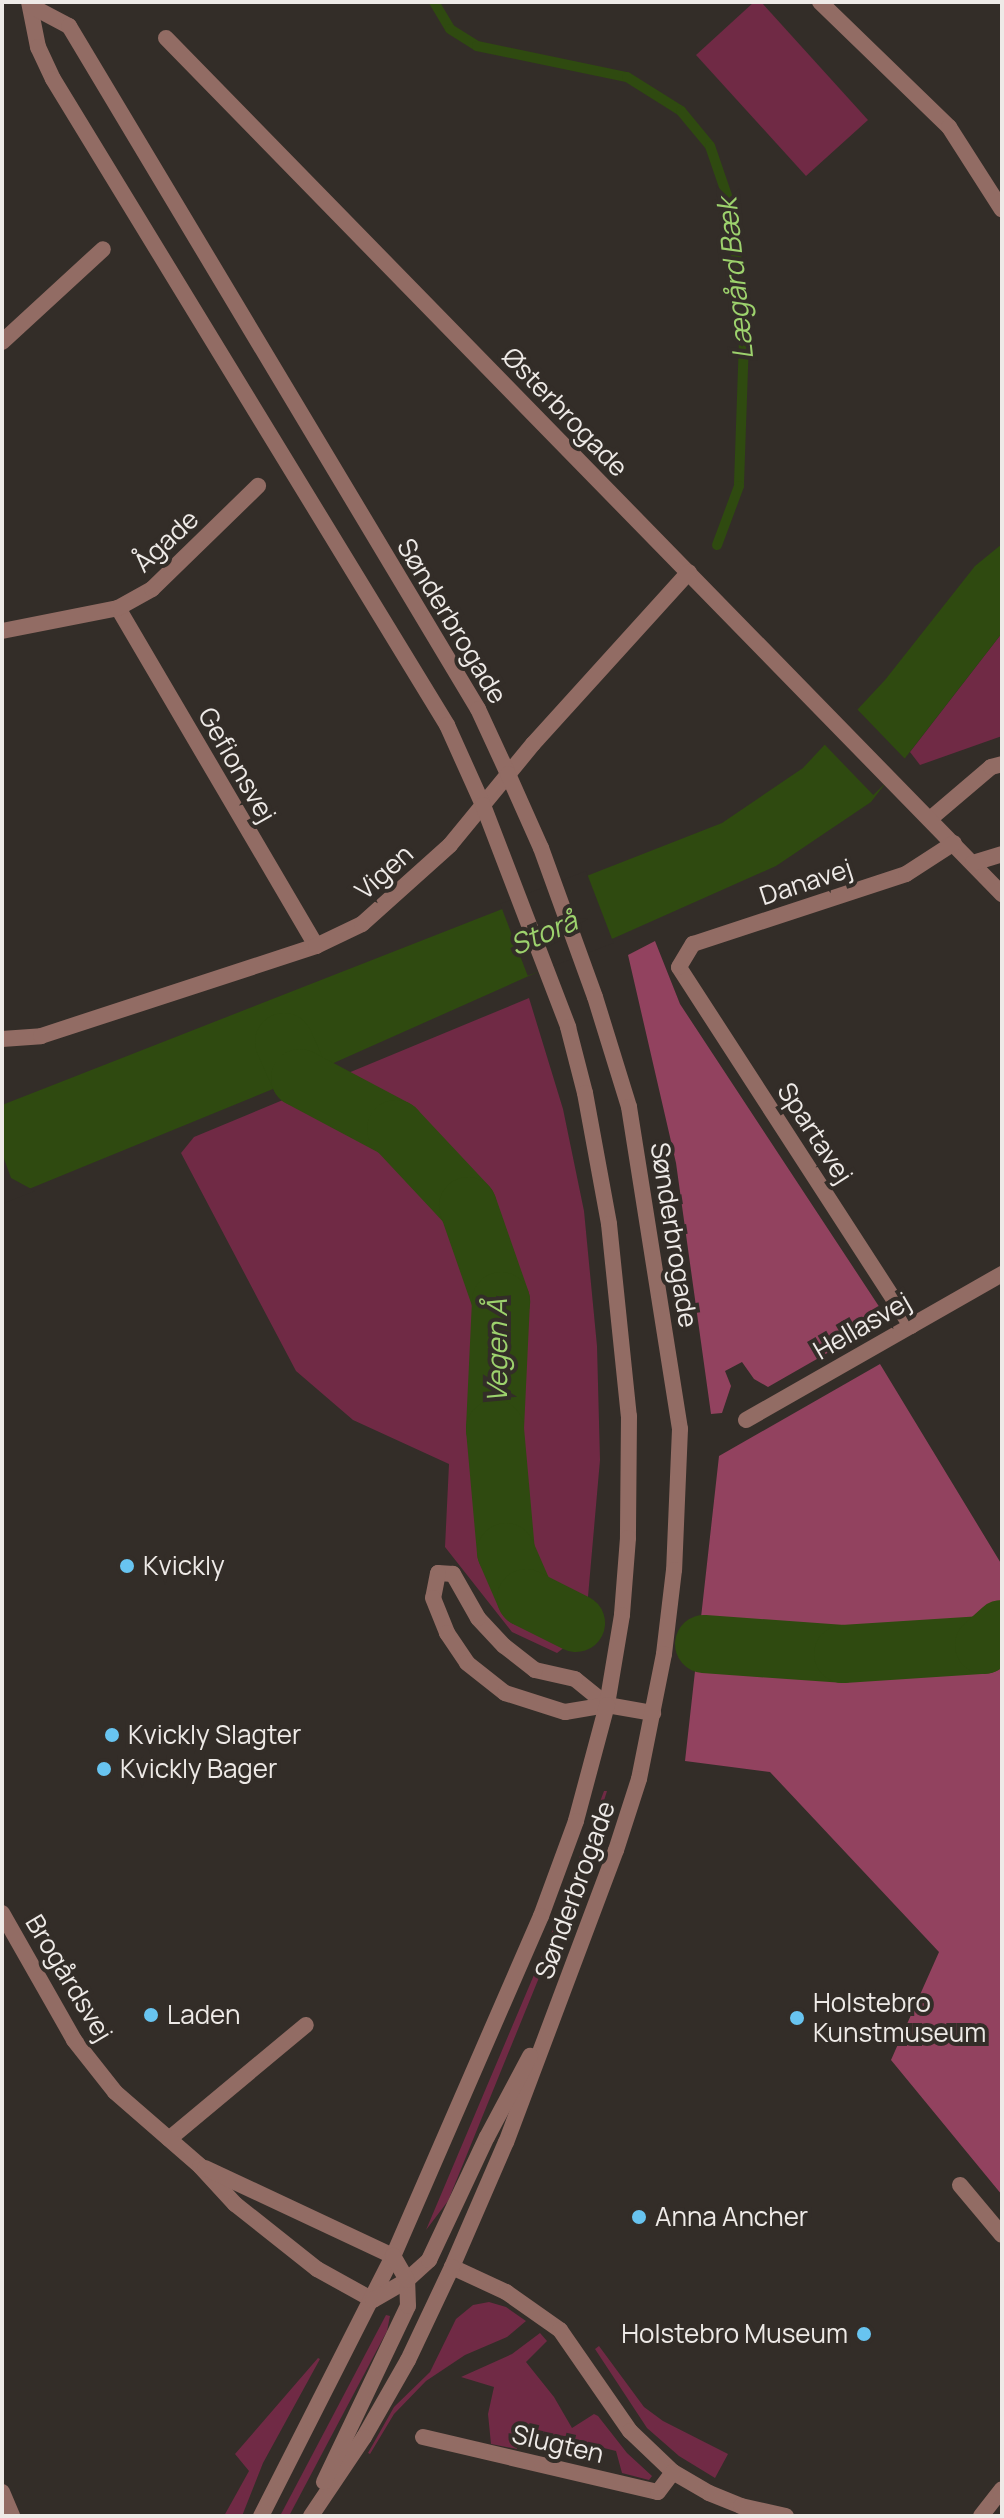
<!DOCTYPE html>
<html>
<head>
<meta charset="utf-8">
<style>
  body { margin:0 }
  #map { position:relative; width:1004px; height:2518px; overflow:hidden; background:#332d28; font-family:Manrope,sans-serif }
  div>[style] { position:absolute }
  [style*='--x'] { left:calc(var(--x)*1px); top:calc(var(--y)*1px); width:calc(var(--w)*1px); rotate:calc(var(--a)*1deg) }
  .green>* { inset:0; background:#702a45 }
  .forest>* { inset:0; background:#92425f }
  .water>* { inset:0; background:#2f4a10 }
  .pier>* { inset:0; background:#332d28; transform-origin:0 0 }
  .stream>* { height:10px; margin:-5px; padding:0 5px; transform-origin:5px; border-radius:5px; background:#2f4a10 }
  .river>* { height:58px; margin:-29px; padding:0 29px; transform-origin:29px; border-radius:29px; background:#2f4a10 }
  .service>* { height:16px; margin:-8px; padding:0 8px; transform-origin:8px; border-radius:8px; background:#926c64 }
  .pedestrian>* { height:16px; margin:-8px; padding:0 8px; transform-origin:8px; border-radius:8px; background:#926c64 }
  .minor>* { height:16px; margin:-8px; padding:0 8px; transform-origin:8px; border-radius:8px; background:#926c64 }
  .tertiary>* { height:16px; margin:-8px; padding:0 8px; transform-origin:8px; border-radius:8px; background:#926c64 }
  .dots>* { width:22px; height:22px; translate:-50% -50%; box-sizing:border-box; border:4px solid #332d28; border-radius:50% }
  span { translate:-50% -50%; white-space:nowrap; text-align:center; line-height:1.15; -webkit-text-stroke:8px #332d28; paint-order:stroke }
  .street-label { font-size:26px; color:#eeeae7 }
  .poi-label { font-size:26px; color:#eeeae7 }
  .left { translate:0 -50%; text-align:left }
  .right { translate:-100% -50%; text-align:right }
  .water-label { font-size:28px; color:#9dd26d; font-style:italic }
  .frame { position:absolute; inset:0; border:4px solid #eeeae7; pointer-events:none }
</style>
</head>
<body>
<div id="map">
  <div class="green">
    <i style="clip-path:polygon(754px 2px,761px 2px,868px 120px,806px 176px,696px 55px)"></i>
    <i style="clip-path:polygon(1002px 633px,1002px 736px,920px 765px,910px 752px)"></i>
    <i style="clip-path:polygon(529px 998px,563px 1109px,584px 1211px,597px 1346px,600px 1460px,587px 1608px,578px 1637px,557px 1653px,512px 1632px,445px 1547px,449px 1464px,353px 1420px,296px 1371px,181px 1153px,194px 1137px)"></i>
    <i style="clip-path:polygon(604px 1791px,607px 1791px,580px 1877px,448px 2201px,426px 2230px,550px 1937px)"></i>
    <i style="clip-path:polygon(489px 2302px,506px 2307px,526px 2321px,507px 2337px,465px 2355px,426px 2381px,394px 2414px,370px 2454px,368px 2453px,394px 2407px,430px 2372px,456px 2319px,473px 2305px)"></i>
    <i style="clip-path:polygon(386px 2315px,390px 2316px,387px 2331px,289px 2516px,280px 2516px)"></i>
    <i style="clip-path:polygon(540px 2333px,547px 2341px,526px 2362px,554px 2397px,572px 2428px,594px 2414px,598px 2416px,627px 2453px,652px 2476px,649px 2480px,622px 2473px,616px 2451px,516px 2426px,517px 2449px,491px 2444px,488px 2414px,494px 2387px,461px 2377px,512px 2354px)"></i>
    <i style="clip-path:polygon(599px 2346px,644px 2407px,663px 2421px,728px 2454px,715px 2478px,679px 2456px,647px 2428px,595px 2349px)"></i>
    <i style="clip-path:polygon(318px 2358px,320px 2359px,263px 2463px,242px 2516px,224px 2516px,249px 2471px,235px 2454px)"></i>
  </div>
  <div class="forest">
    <i style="clip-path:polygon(655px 941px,680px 1004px,880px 1308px,878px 1324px,768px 1387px,754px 1379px,742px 1362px,725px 1371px,731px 1386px,722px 1413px,711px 1414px,676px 1163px,628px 955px)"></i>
    <i style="clip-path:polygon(880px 1364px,1002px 1565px,1002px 2195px,891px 2060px,939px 1952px,770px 1772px,685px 1761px,719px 1456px)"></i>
  </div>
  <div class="water">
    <i style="clip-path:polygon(1002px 544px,1002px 633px,871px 802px,776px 866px,300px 1078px,2px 1200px,2px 1105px,722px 823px,803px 768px,885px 680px,975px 566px)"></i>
  </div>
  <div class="pier">
    <i style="left:855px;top:707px;width:76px;height:48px;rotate:46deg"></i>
    <i style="left:586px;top:871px;width:77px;height:92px;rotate:69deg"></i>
    <i style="clip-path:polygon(2px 1153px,11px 1178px,35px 1191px,2px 1204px)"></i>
  </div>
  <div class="stream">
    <i style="--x:434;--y:2;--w:31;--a:59"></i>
    <i style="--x:450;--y:29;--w:32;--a:32"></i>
    <i style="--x:477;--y:46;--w:153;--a:11.7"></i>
    <i style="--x:627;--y:77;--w:64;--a:32.2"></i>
    <i style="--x:681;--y:111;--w:45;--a:50.4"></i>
    <i style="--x:710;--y:146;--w:68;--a:71"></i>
    <i style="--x:732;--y:210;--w:131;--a:84.7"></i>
    <i style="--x:744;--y:340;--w:146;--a:92"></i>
    <i style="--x:739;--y:486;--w:63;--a:110.4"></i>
  </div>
  <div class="river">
    <i style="--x:284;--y:1042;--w:39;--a:66"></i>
    <i style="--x:300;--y:1078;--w:109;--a:28"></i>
    <i style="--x:396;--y:1129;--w:105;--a:46.9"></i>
    <i style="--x:468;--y:1206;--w:101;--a:70.8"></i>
    <i style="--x:501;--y:1301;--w:128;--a:92.7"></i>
    <i style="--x:495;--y:1429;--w:123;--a:84.9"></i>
    <i style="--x:506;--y:1552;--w:50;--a:66.5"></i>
    <i style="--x:526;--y:1598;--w:56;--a:26.6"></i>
    <i style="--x:704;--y:1644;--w:139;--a:4.1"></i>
    <i style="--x:843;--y:1654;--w:141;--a:-3.7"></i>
    <i style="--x:984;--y:1645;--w:24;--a:-42"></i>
  </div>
  <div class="service">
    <i style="--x:930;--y:819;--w:80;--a:-40.4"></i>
    <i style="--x:991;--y:767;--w:11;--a:-15"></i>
    <i style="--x:607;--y:1705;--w:41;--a:-140.9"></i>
    <i style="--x:575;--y:1679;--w:41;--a:-167.3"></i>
    <i style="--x:535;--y:1670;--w:39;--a:-142"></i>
    <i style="--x:504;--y:1646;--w:38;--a:-133"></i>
    <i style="--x:478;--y:1618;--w:51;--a:-119.6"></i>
    <i style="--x:453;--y:1574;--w:15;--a:-176"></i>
    <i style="--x:438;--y:1573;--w:25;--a:101"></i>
    <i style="--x:433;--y:1598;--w:38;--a:68"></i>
    <i style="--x:447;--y:1633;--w:36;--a:56"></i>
    <i style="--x:467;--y:1663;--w:48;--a:38.3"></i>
    <i style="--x:505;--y:1693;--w:63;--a:17.6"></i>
    <i style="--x:565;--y:1712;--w:43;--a:-9.5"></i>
    <i style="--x:607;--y:1705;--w:47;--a:9.9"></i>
    <i style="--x:169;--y:2139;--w:178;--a:-39.8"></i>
    <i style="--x:960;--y:2185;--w:65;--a:50"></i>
    <i style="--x:981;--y:2516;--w:34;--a:-52"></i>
  </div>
  <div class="pedestrian">
    <i style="--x:2;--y:2492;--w:26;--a:67"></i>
  </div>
  <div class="minor">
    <i style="--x:820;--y:2;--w:180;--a:44.1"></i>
    <i style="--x:949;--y:127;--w:98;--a:57.4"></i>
    <i style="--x:166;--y:38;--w:1197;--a:45.68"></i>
    <i style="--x:2;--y:342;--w:137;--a:-42.6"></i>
    <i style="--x:118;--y:608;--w:392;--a:59.6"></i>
    <i style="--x:2;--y:631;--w:118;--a:-11.2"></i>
    <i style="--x:118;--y:608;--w:39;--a:-29"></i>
    <i style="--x:152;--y:589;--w:148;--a:-44.2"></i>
    <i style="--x:973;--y:863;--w:30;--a:-17"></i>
    <i style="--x:2;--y:1039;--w:39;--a:-4"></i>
    <i style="--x:41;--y:1036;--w:289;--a:-18.1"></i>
    <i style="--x:316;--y:946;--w:51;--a:-25.6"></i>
    <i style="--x:362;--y:924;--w:118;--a:-41.9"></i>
    <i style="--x:450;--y:845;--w:131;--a:-50.6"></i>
    <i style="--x:533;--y:744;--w:232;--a:-47.8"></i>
    <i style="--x:911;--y:1326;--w:427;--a:-122.9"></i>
    <i style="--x:679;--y:967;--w:27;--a:-59"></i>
    <i style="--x:693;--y:944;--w:224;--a:-18.2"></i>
    <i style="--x:906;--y:874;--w:57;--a:-32.9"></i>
    <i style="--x:746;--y:1420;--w:295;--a:-29.7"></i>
    <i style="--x:2;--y:1913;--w:146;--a:60.4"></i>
    <i style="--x:74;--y:2040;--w:66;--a:51.7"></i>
    <i style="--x:115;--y:2092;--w:113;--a:41"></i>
    <i style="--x:200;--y:2166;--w:52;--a:47.4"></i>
    <i style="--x:235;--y:2204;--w:105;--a:38.4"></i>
    <i style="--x:317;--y:2269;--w:64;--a:29"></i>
    <i style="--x:205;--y:2168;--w:208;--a:25.1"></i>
    <i style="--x:452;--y:2267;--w:60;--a:24.8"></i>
    <i style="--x:506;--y:2292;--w:66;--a:35.1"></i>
    <i style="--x:560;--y:2330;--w:123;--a:55.3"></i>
    <i style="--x:630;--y:2431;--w:59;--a:43.6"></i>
    <i style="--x:673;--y:2472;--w:42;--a:30.3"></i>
    <i style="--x:709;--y:2493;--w:35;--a:22"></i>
    <i style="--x:741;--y:2506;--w:46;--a:12.5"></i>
    <i style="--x:423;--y:2437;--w:241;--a:13.2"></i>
    <i style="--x:658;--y:2492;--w:25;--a:-53"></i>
  </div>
  <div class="tertiary">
    <i style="--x:29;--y:2;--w:46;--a:78.7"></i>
    <i style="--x:38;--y:47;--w:35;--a:65"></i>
    <i style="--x:53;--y:79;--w:757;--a:58.62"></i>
    <i style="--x:447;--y:725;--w:88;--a:65.8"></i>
    <i style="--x:483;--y:805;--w:238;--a:69"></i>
    <i style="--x:568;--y:1027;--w:68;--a:75.6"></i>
    <i style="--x:585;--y:1093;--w:133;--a:79.6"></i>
    <i style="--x:609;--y:1224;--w:193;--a:84.1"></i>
    <i style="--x:629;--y:1416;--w:122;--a:90.5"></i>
    <i style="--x:628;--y:1538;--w:77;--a:94.5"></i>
    <i style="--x:622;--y:1615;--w:91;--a:99.5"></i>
    <i style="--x:607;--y:1705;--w:120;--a:105"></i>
    <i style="--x:576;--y:1821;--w:101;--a:110.2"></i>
    <i style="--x:541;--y:1916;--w:371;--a:113.5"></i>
    <i style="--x:393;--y:2256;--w:292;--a:116.9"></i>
    <i style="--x:31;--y:6;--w:43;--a:27.8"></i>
    <i style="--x:69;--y:26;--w:796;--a:59.09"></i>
    <i style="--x:478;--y:709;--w:72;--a:65.2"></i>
    <i style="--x:508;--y:774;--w:81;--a:66"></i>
    <i style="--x:541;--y:848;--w:158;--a:70.1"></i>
    <i style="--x:595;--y:997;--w:115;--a:72.8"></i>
    <i style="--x:629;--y:1107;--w:326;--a:81"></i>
    <i style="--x:680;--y:1429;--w:141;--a:92.4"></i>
    <i style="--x:674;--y:1570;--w:85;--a:96.8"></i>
    <i style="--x:664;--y:1654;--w:127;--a:101.3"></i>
    <i style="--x:639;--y:1779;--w:75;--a:107.9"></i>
    <i style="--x:616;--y:1850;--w:312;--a:110.6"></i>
    <i style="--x:506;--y:2142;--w:136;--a:113.4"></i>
    <i style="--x:452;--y:2267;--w:103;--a:115.3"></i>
    <i style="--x:408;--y:2360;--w:89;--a:119.7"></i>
    <i style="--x:364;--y:2437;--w:95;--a:123.9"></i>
    <i style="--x:373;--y:2300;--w:39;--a:-30"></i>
    <i style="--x:407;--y:2280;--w:30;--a:-42"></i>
    <i style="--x:429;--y:2260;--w:136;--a:-64.8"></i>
    <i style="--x:487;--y:2137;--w:92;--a:-62"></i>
    <i style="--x:324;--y:2482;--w:195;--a:-64.5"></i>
    <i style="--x:408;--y:2306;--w:26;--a:-92"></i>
    <i style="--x:407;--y:2280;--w:28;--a:-120"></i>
  </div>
  <div class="dots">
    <i style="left:127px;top:1566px;background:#68c4f0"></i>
    <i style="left:112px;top:1735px;background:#68c4f0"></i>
    <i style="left:104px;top:1769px;background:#68c4f0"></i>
    <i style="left:151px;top:2015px;background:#68c4f0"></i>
    <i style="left:797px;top:2018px;background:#68c4f0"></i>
    <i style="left:639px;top:2217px;background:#68c4f0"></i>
    <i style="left:864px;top:2334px;background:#68c4f0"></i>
  </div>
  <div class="street-label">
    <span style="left:565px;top:412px;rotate:46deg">Østerbrogade</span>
    <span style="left:166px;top:541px;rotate:-43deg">Ågade</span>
    <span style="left:452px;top:621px;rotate:59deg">Sønderbrogade</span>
    <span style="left:237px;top:765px;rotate:60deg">Gefionsvej</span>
    <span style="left:384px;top:872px;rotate:-42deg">Vigen</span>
    <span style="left:806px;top:882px;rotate:-18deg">Danavej</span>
    <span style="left:815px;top:1133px;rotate:57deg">Spartavej</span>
    <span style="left:674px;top:1235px;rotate:81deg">Sønderbrogade</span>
    <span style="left:862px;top:1326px;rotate:-30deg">Hellasvej</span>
    <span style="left:575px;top:1890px;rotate:-70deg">Sønderbrogade</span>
    <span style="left:69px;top:1978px;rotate:59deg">Brogårdsvej</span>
    <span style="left:558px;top:2444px;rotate:13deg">Slugten</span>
  </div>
  <div class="poi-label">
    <span class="left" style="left:143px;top:1566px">Kvickly</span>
    <span class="left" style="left:128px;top:1735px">Kvickly Slagter</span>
    <span class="left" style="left:120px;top:1769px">Kvickly Bager</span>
    <span class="left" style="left:813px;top:2018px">Holstebro<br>Kunstmuseum</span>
    <span class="left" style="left:167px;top:2015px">Laden</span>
    <span class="left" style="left:655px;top:2217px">Anna Ancher</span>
    <span class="right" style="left:848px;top:2334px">Holstebro Museum</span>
  </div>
  <div class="water-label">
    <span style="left:734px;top:279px;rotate:-96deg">Lægård Bæk</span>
    <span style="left:543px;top:932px;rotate:-23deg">Storå</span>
    <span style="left:496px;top:1351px;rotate:-90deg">Vegen Å</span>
  </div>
  <div class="frame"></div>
</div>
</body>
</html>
